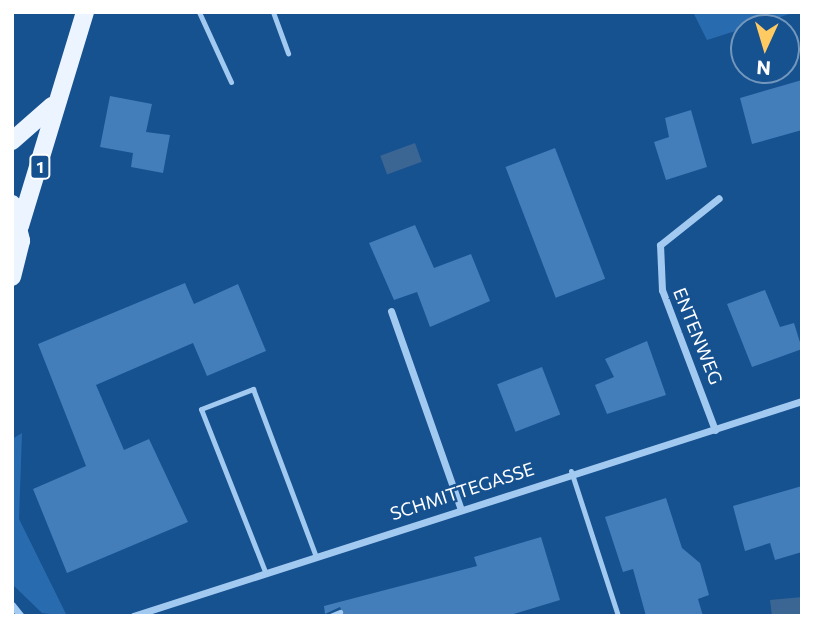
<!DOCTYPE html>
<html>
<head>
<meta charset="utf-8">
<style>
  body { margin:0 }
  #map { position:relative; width:814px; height:628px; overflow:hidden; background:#165190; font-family:Commissioner,sans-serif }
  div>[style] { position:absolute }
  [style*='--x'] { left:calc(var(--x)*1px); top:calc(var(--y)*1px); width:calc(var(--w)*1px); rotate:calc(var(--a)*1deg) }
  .green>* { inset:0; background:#286caf }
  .water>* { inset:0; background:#3b6694; transform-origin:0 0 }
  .building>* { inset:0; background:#437eba; transform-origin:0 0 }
  .lane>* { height:5px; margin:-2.5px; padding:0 2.5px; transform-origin:2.5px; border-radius:2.5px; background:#a2c9f0 }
  .street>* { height:7px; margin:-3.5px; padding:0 3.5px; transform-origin:3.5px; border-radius:3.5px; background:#a2c9f0 }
  .primary>* { height:18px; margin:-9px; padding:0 9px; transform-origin:9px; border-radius:9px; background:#ecf4ff }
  span { translate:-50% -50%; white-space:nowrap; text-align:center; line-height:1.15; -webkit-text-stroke:5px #165190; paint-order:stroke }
  .shield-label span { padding:2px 5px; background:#165190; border:2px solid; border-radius:5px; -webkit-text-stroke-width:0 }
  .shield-label { font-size:16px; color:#fff; font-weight:700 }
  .street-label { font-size:18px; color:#fff }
  .frame { position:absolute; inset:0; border:14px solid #fff; pointer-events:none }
  .north { position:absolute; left:730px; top:14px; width:70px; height:70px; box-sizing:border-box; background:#165190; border:2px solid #7397bc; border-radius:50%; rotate:184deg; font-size:19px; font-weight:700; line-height:28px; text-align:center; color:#fff }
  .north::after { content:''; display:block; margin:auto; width:24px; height:32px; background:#ffca62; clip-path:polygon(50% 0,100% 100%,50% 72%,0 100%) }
</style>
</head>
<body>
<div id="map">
  <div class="green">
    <i style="clip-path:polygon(693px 12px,796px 12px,707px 40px)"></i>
    <i style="clip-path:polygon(22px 433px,19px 519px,67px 616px,42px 613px,12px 584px,12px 439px)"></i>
  </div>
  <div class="water">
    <i style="left:415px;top:143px;width:20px;height:37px;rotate:70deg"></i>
    <i style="clip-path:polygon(802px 597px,802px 615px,772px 616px,770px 600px)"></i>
  </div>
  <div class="building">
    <i style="clip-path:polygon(802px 80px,802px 130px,752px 144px,740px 98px)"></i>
    <i style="clip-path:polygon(110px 96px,152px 104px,146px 132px,170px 135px,163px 173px,131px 167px,133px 153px,100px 147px)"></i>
    <i style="clip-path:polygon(691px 110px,707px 167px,666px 180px,654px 142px,669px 137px,665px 118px)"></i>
    <i style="left:555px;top:148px;width:140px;height:53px;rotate:69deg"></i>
    <i style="clip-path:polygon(415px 225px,434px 268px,471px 254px,490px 301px,430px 327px,417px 292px,394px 300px,369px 243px)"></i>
    <i style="clip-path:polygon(185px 283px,194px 304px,238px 284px,266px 351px,207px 376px,193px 343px,96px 385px,124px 450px,149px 439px,188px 522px,67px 573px,33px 489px,86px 466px,38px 344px)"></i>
    <i style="clip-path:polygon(765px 290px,780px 327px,794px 323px,802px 349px,752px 367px,727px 304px)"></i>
    <i style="clip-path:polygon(647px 341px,666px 395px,607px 414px,595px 385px,614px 377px,605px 359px)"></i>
    <i style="left:542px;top:367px;width:51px;height:48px;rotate:69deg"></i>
    <i style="clip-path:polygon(802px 486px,802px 552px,775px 560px,770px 543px,745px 551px,733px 506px)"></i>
    <i style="clip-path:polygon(666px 498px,682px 548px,700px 563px,709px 595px,698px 599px,703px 616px,646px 616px,633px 569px,623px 572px,605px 517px)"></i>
    <i style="clip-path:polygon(541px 537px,560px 600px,507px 616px,344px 616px,340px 607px,325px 614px,324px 606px,477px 566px,474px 557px)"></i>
  </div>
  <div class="lane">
    <i style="--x:199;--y:12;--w:77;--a:65.4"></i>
    <i style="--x:273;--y:12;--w:44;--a:69.9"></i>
    <i style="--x:571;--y:471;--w:152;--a:72"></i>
    <i style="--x:266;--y:574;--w:177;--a:-111.5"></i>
    <i style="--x:201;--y:409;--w:56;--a:-21"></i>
    <i style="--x:253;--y:389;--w:179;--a:69.4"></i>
    <i style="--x:330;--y:616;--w:11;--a:-22"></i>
  </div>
  <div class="street">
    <i style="--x:391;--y:311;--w:208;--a:70.6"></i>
    <i style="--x:715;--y:430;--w:150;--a:-110.7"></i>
    <i style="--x:662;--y:290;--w:45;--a:-92.5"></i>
    <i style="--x:660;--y:245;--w:75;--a:-38.5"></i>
    <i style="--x:12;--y:605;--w:14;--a:51"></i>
    <i style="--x:133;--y:616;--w:703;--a:-17.82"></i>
  </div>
  <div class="primary">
    <i style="--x:12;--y:141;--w:53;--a:-41.2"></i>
    <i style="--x:12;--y:204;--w:38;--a:76"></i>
    <i style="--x:21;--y:241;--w:37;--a:104"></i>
    <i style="--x:20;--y:226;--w:224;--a:-73.1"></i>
  </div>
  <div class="shield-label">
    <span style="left:40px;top:167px">1</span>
  </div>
  <div class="street-label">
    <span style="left:698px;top:336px;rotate:68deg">ENTENWEG</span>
    <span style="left:462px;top:491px;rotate:-18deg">SCHMITTEGASSE</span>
  </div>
  <div class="frame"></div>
  <div class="north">N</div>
</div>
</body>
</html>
